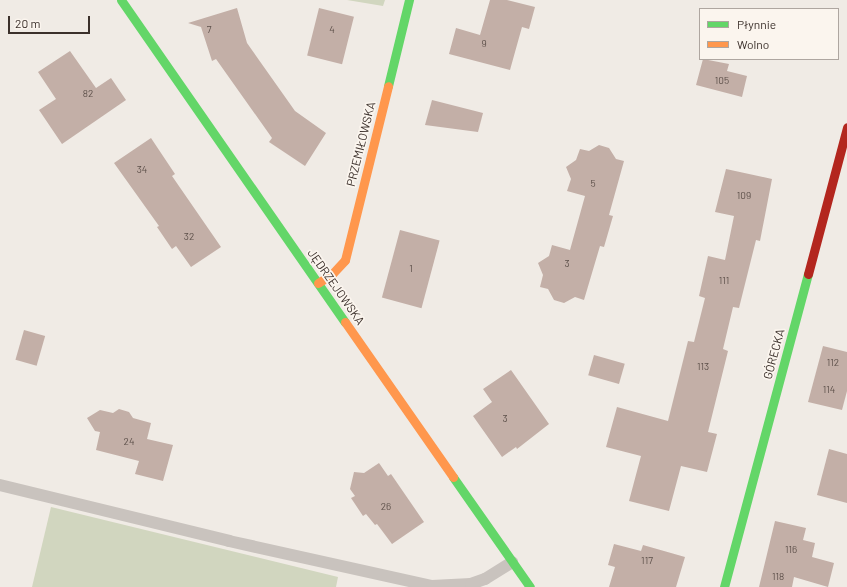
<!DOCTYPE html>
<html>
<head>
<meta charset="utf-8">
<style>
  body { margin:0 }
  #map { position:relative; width:847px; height:587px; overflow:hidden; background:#f0ebe5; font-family:Barlow,sans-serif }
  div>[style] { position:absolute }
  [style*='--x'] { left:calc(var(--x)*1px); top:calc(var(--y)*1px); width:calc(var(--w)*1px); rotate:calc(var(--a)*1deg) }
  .green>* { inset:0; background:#d1d6bf }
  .building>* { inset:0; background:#c3afa7; transform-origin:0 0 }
  .lane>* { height:12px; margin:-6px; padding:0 6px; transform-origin:6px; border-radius:6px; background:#c9c3be }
  .fast>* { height:9px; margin:-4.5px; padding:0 4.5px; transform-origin:4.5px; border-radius:4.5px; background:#63d668 }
  .slow>* { height:9px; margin:-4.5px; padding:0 4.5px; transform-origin:4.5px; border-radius:4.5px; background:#ff974d }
  .jam>* { height:9px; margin:-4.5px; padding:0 4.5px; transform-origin:4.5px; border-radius:4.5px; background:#b3261e }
  span { translate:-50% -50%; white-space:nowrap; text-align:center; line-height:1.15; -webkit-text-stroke:3.5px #fbf5ee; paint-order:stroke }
  .number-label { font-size:10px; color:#5d504a }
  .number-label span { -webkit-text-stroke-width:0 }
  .street-label { font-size:12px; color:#3b302b }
  .legend { position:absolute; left:699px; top:8px; width:140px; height:52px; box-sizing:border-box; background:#fbf5ee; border:1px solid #aea6a0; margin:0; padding:5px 7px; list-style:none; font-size:12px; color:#3b302b }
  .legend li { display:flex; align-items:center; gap:8px; height:20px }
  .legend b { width:20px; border:1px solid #aea6a0 }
  .scale { position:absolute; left:8px; top:16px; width:82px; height:18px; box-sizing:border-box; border:2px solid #3b302b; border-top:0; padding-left:5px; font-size:12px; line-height:14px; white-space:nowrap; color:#3b302b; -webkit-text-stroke:3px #fbf5ee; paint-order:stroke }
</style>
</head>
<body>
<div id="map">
  <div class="green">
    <i style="clip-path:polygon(347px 0,385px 0,383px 6px)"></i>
    <i style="clip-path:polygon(51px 507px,338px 577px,336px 587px,32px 587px)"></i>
  </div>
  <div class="building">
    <i style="clip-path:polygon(490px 0,507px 0,535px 7px,529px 29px,522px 27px,510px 70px,449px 54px,456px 28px,480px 35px)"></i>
    <i style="clip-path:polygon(237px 8px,247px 43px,295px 111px,326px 133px,305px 166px,269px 142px,272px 138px,216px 59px,212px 61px,201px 27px,188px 23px)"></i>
    <i style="left:319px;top:8px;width:36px;height:49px;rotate:14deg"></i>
    <i style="clip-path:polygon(70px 51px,96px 88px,111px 78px,126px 100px,62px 144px,39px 110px,56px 99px,38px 72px)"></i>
    <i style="clip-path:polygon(703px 59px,729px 64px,727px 71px,747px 76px,742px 97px,696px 85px)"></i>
    <i style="clip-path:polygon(432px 100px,483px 113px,478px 132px,425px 125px)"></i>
    <i style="clip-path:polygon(151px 138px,175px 174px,172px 176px,221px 247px,191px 267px,176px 246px,172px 249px,157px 227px,159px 226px,114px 163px)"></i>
    <i style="clip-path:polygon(599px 145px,609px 148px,616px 159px,624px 161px,609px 215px,613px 216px,604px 247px,600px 246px,584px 300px,575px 297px,564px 303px,554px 300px,548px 289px,540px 287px,543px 275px,538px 263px,549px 256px,552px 245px,570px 250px,585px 196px,567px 191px,571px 179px,566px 167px,576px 160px,580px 149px,589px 151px)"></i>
    <i style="clip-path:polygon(726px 169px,772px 179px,760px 241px,756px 240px,739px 308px,733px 307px,723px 349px,728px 351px,708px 432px,717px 434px,707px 472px,681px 466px,669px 511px,629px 501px,641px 456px,606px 447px,617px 407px,668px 421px,688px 341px,694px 342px,705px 298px,699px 296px,708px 256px,725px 260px,734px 216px,715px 212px)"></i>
    <i style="left:400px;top:230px;width:41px;height:70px;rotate:15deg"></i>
    <i style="left:24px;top:330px;width:22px;height:31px;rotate:16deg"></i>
    <i style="clip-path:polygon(823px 346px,847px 352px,847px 391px,842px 410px,808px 402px)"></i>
    <i style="left:594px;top:355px;width:32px;height:21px;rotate:16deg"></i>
    <i style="clip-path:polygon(511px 370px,549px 424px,517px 449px,516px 447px,502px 457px,473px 416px,492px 402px,483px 389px)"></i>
    <i style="clip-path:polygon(119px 409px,129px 412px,133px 418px,151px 423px,147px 439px,173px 445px,163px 481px,135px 474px,139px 461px,96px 450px,100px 432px,95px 431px,87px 418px,100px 410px,113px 413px)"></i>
    <i style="clip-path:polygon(829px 449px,847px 454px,847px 503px,817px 495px)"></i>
    <i style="clip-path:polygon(379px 463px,388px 476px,391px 474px,424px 522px,392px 544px,377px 524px,375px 525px,366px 514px,363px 516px,351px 498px,355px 496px,350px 489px,354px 472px,364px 473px)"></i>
    <i style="clip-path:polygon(775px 521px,806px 528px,803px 540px,815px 543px,812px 557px,834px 563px,828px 587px,794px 577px,792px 587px,759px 587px)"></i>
    <i style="clip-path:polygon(614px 544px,641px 551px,643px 545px,685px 557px,676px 587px,609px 587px,615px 567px,608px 565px)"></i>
  </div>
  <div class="lane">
    <i style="--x:0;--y:485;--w:236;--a:13.7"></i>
    <i style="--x:229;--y:541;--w:208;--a:12.5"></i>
    <i style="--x:432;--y:586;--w:39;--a:-3"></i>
    <i style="--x:471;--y:584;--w:15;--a:-20"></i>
    <i style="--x:485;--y:579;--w:32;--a:-32"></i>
  </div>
  <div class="fast">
    <i style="--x:121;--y:0;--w:392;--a:55.2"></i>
    <i style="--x:388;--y:86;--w:89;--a:-76.3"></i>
    <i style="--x:453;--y:477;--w:134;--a:55"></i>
    <i style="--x:724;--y:587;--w:324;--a:-75"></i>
  </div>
  <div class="slow">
    <i style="--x:318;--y:283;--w:17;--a:-33"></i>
    <i style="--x:332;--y:274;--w:19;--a:-47"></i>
    <i style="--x:345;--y:260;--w:179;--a:-76.1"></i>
    <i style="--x:345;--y:322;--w:189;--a:55.1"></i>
  </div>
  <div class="jam">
    <i style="--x:808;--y:274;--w:152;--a:-75.1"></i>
  </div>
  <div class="number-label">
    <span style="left:209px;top:30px">7</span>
    <span style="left:332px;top:30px">4</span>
    <span style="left:484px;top:44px">9</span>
    <span style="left:722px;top:81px">105</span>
    <span style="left:88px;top:94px">82</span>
    <span style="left:142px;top:170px">34</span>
    <span style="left:593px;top:184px">5</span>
    <span style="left:744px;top:196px">109</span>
    <span style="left:189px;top:237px">32</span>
    <span style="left:567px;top:264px">3</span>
    <span style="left:411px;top:269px">1</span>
    <span style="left:724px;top:281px">111</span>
    <span style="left:833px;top:363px">112</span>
    <span style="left:703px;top:367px">113</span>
    <span style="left:829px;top:390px">114</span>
    <span style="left:505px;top:419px">3</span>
    <span style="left:129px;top:442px">24</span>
    <span style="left:386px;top:507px">26</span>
    <span style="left:791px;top:550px">116</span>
    <span style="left:647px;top:561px">117</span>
    <span style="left:778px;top:577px">118</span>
  </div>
  <div class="street-label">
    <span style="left:361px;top:144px;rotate:-76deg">PRZEMIŁOWSKA</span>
    <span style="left:336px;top:287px;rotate:55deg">JĘDRZEJOWSKA</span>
    <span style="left:774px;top:354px;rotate:-75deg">GÓRECKA</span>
  </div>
  <ul class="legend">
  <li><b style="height:5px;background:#63d668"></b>Płynnie</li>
  <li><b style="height:5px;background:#ff974d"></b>Wolno</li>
  </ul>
  <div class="scale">20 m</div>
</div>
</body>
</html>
